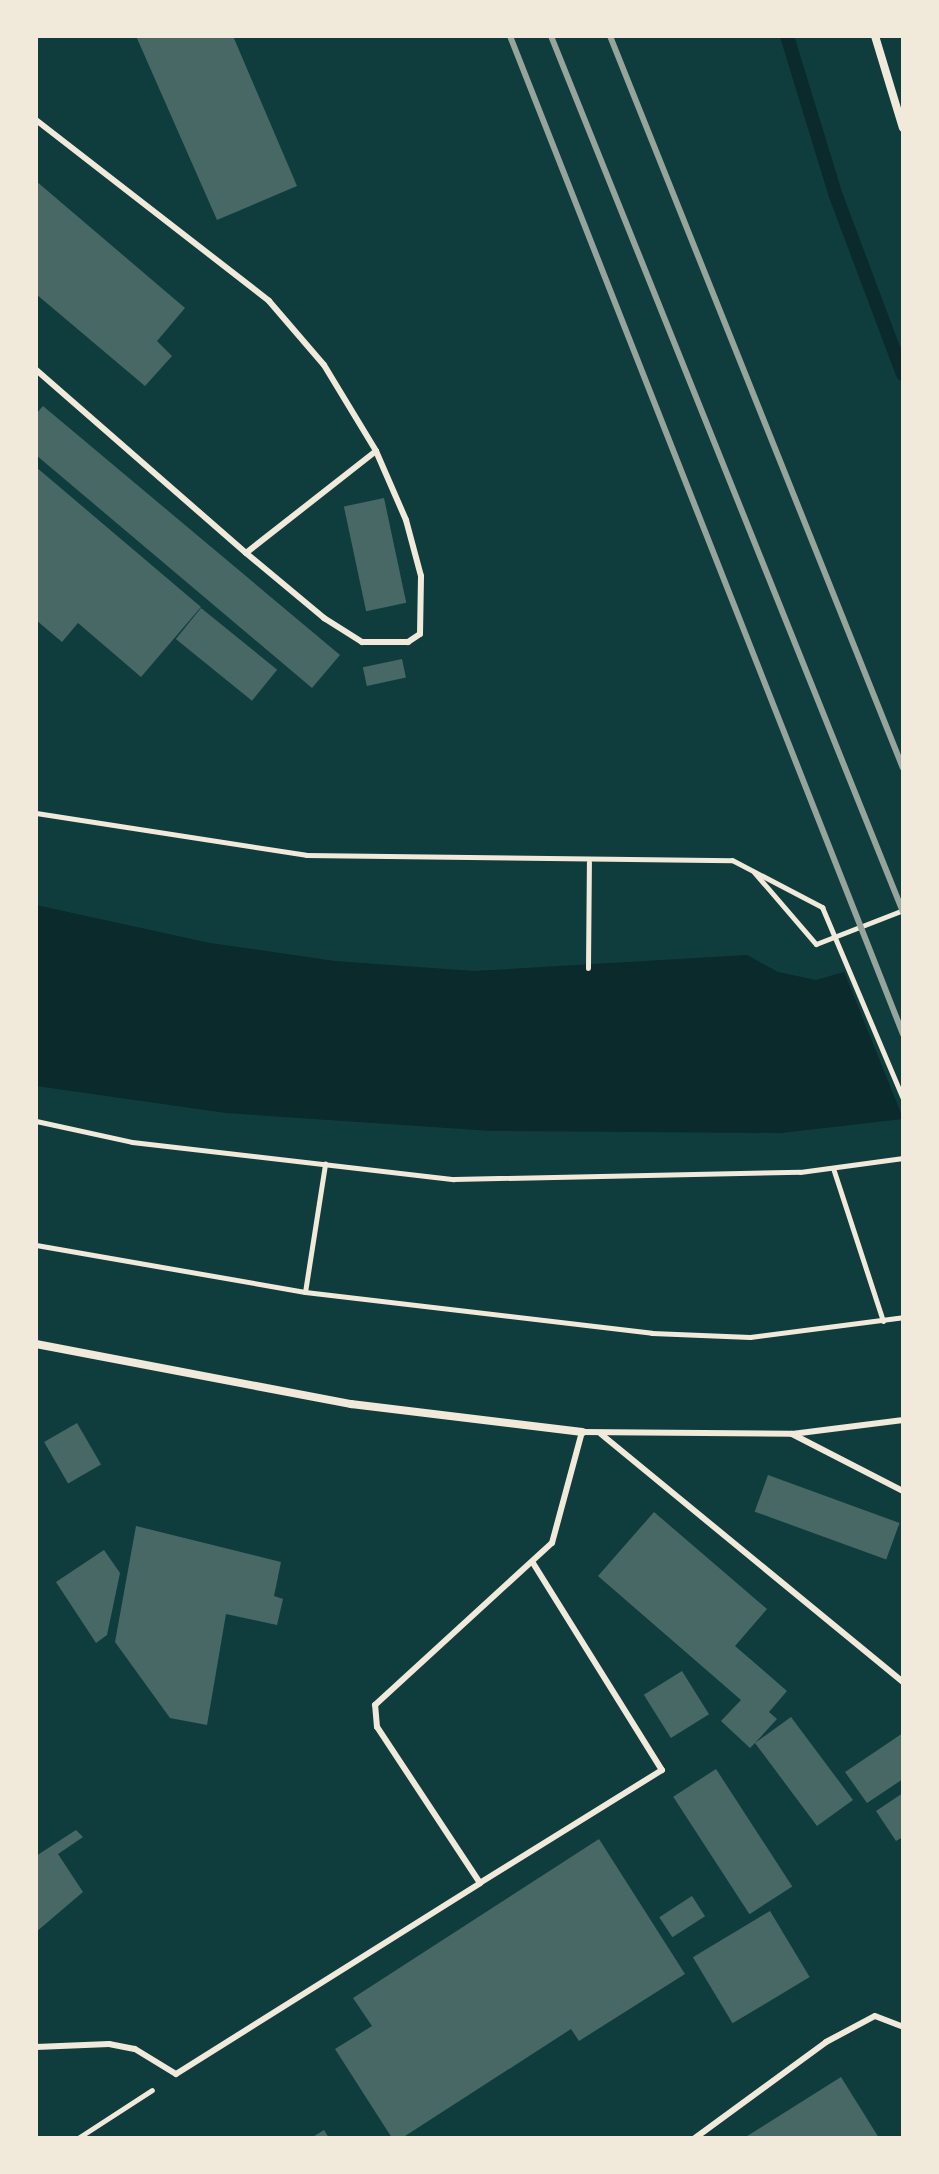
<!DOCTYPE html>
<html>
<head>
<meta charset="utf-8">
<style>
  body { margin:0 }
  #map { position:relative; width:939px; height:2174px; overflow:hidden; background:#0f3d3e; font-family:"Open Sans",sans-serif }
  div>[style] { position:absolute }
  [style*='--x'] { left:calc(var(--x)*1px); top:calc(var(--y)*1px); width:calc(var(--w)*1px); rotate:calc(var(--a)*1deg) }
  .water>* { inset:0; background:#0a2a2b }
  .pier>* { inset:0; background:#0f3d3e }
  .stream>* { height:14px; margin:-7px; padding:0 7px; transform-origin:7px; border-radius:7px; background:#0a2a2b }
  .building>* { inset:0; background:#486865; transform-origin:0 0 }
  .path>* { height:5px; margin:-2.5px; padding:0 2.5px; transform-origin:2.5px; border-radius:2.5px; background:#f1e9da }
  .service>* { height:6px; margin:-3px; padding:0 3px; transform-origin:3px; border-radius:3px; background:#f1e9da }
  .minor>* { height:8px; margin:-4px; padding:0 4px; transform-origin:4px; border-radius:4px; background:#f1e9da }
  .rail>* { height:6px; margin:-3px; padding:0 3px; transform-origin:3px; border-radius:3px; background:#97a49c }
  span { translate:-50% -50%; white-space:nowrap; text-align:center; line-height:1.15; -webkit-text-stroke:8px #f1e9da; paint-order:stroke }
  .frame { position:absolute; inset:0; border:38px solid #f1e9da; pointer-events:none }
</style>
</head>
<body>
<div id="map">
  <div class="water">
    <i style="clip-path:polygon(36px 905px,210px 943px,335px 961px,474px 971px,747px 955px,778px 972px,816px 980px,903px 955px,903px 1119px,781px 1133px,492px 1131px,226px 1113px,36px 1086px)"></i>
  </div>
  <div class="pier">
    <i style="clip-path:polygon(903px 951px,903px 1118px,843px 969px)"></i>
  </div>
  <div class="stream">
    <i style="--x:787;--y:36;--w:167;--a:73"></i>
    <i style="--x:836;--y:196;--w:190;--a:69.4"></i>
  </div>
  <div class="building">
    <i style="clip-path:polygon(136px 36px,233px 36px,297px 186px,217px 220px)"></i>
    <i style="clip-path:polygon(36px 181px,185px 308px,157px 341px,172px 356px,145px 386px,36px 294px)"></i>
    <i style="clip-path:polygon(43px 406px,340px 655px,312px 688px,36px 455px,36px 414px)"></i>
    <i style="clip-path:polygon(36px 467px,201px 607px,141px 677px,78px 623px,62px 642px,36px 620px)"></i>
    <i style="left:384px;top:498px;width:107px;height:41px;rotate:78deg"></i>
    <i style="left:201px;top:608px;width:98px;height:40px;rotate:39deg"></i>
    <i style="left:402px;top:659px;width:19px;height:40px;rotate:78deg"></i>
    <i style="left:77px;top:1423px;width:48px;height:38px;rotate:60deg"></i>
    <i style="left:768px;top:1475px;width:140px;height:39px;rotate:20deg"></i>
    <i style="clip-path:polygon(654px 1512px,767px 1609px,735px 1646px,787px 1691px,769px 1712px,777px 1719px,755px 1743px,791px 1717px,853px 1800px,817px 1826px,755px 1743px,750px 1748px,721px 1721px,741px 1700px,598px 1576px)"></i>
    <i style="clip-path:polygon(136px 1526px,281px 1562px,274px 1596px,283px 1599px,277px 1625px,226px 1614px,207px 1725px,170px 1718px,115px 1642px)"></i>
    <i style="clip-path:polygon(104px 1550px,120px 1573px,107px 1635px,96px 1643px,56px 1582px)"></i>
    <i style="left:682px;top:1671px;width:51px;height:45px;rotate:58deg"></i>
    <i style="clip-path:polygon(903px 1733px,903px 1779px,867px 1803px,845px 1772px)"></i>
    <i style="left:716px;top:1769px;width:140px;height:51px;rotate:57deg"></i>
    <i style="clip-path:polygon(903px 1793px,903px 1837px,896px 1841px,876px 1811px)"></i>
    <i style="clip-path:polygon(76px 1830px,83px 1837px,58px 1854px,83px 1892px,36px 1932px,36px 1856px)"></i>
    <i style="clip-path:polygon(599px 1839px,685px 1974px,579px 2041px,571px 2029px,402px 2138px,392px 2138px,335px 2049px,372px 2026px,353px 1998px)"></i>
    <i style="left:692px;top:1896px;width:24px;height:39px;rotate:57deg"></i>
    <i style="left:770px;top:1911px;width:77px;height:90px;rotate:59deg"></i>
    <i style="clip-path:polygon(841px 2077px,879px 2138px,744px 2138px)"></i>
    <i style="clip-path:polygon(324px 2130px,329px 2138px,311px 2138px)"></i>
  </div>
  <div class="path">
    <i style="--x:36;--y:813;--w:273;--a:8.8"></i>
    <i style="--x:306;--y:855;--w:426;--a:0.7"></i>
    <i style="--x:732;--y:860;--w:102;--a:27.6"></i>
    <i style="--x:822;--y:907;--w:208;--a:67.1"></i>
    <i style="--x:754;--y:872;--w:95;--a:49.3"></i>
    <i style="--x:816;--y:944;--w:93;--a:-21.3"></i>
    <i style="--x:588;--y:968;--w:106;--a:-89.5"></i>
    <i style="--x:36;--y:1121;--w:98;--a:12.3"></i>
    <i style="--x:132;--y:1142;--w:324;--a:6.6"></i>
    <i style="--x:454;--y:1179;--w:346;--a:-1.2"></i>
    <i style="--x:800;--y:1172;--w:104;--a:-7.7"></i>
    <i style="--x:833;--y:1168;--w:161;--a:71.9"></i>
    <i style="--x:36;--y:1245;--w:273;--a:9.9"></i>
    <i style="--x:305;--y:1292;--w:349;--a:6.7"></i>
    <i style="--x:652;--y:1333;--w:98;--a:2.3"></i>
    <i style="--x:750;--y:1337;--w:154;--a:-7.4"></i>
    <i style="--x:305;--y:1292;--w:130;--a:-81.1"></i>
    <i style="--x:78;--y:2138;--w:88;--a:-33"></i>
  </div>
  <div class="service">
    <i style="--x:36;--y:120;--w:295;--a:37.8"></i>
    <i style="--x:269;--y:301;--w:84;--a:49.3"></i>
    <i style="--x:324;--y:365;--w:100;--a:58.8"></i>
    <i style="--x:376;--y:451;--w:165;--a:141.9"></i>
    <i style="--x:246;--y:553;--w:279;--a:-138.9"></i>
    <i style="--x:246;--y:553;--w:102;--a:39.8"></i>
    <i style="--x:324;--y:618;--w:45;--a:32.3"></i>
    <i style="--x:362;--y:642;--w:46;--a:0"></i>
    <i style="--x:408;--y:642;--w:14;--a:-34"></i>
    <i style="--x:420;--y:634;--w:58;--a:-89"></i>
    <i style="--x:421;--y:576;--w:58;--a:-105"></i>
    <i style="--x:406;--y:520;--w:75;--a:-113.5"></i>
    <i style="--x:601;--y:1434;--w:391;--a:39.4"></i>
    <i style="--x:792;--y:1434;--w:125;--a:27.2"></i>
    <i style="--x:533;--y:1563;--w:244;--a:58.1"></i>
    <i style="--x:662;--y:1770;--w:214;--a:148.2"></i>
    <i style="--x:480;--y:1883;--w:187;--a:-123.4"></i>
    <i style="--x:377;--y:1727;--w:22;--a:-95"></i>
    <i style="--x:375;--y:1705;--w:240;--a:-42.5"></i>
    <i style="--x:552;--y:1543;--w:115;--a:-74.9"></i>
    <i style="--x:582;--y:1432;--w:210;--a:0.5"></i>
    <i style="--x:792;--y:1434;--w:112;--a:-7.2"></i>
    <i style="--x:36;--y:2047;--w:73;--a:-2.4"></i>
    <i style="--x:109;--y:2044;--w:26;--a:11"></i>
    <i style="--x:135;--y:2049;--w:48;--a:31.4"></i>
    <i style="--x:176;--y:2074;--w:359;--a:-32.1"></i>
    <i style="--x:695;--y:2138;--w:162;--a:-36.2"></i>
    <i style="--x:826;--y:2042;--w:55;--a:-28"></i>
    <i style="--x:875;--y:2016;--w:30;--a:21"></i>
  </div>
  <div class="minor">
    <i style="--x:875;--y:36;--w:96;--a:73.1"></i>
    <i style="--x:36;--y:1344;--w:321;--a:10.8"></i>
    <i style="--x:351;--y:1404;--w:233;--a:6.9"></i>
  </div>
  <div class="rail">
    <i style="--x:510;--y:36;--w:1073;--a:68.51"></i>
    <i style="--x:551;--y:36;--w:944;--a:68.11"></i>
    <i style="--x:610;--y:36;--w:788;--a:68.19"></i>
  </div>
  <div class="frame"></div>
</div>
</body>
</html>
